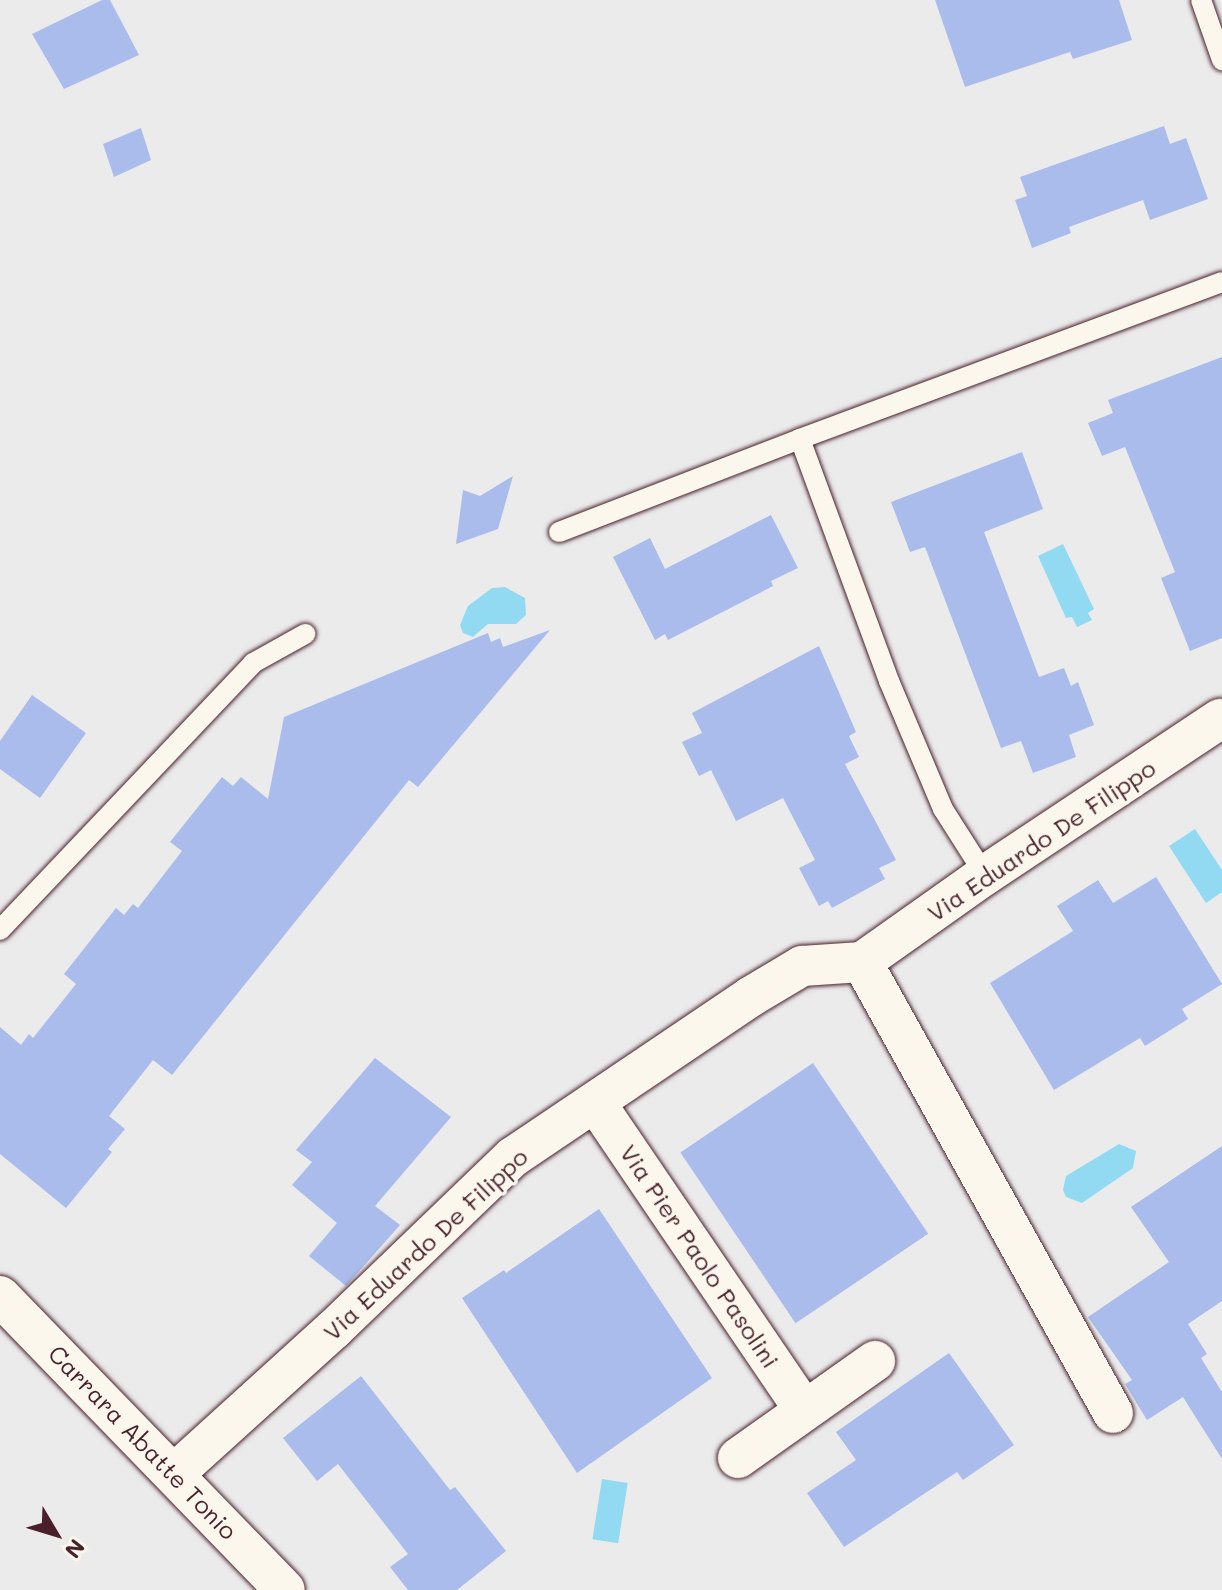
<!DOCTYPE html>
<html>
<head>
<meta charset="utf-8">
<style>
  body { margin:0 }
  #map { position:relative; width:1222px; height:1590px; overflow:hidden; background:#ebebec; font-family:Mali,sans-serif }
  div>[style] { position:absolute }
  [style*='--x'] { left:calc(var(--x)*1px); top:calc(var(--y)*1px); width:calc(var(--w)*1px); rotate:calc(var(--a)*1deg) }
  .water>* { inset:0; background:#91daf2; transform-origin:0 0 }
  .building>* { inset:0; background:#a9bceb; transform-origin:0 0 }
  .roads { filter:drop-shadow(0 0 2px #4a1f2b) drop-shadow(0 0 2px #4a1f2b) }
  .lane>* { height:20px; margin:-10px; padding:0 10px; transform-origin:10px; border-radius:10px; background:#fbf7ec }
  .street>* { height:40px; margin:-20px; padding:0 20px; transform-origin:20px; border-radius:20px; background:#fbf7ec }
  span { translate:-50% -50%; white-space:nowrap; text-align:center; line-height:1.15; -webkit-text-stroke:7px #fbf7ec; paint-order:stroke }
  .street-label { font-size:24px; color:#4a1f2b }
  .north { position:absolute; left:16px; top:1494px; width:80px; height:80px; -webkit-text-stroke:6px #fbf7ec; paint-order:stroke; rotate:128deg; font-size:22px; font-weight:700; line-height:32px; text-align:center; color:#4a1f2b }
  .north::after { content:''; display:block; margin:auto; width:28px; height:36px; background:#4a1f2b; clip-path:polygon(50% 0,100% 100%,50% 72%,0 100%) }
</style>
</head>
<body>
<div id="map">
  <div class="water">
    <i style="clip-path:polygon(1063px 544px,1094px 609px,1088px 613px,1092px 620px,1077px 627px,1072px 617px,1066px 618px,1038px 556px)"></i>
    <i style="clip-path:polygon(505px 587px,525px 598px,526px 615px,516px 624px,488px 624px,473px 637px,463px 633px,460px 625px,468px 606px,492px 588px)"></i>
    <i style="clip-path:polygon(1195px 829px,1222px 870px,1222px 892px,1206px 903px,1169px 846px)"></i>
    <i style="clip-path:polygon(1119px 1144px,1136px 1151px,1133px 1168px,1082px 1203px,1066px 1197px,1063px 1190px,1066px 1176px)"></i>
    <i style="left:602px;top:1479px;width:26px;height:61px;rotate:9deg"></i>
  </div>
  <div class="building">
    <i style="clip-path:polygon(102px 0,110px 0,139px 55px,64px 89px,32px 34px)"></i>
    <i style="clip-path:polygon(935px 0,1119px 0,1132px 40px,1073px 59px,1070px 52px,965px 87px)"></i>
    <i style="clip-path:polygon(1164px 126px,1170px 144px,1186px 138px,1208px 199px,1150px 220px,1143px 200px,1069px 227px,1071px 233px,1032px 248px,1015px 200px,1027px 196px,1020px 177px)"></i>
    <i style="clip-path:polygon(141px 128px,151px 160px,114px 177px,103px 144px)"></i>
    <i style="clip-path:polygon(1222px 357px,1222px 638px,1190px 651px,1161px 578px,1175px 572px,1125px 447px,1102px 456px,1088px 423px,1113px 413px,1108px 400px)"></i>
    <i style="clip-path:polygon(1022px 452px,1043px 509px,984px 532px,1039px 677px,1064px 668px,1071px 686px,1078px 682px,1094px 725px,1069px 735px,1076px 757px,1033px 773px,1021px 741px,1001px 748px,925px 547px,910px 552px,891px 502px)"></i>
    <i style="clip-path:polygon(513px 476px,498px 529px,456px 544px,463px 490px,480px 496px)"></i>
    <i style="clip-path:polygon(771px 515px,798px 568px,771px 581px,773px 586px,668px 640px,665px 634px,655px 640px,613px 557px,650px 538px,665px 569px)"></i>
    <i style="clip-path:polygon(550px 630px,418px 787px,409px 780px,172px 1075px,153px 1060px,109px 1116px,125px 1129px,108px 1149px,112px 1152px,66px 1208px,0 1154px,0 1027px,21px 1045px,29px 1034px,33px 1038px,76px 984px,64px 974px,116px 908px,124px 915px,133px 904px,138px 908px,182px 851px,170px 842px,222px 777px,233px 786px,241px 777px,268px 799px,284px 717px,488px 633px,491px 642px,500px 638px,503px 647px)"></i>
    <i style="clip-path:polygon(819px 646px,856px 732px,849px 736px,859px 757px,845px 764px,896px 860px,879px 868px,885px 879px,832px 908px,828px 901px,819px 906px,799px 868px,815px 860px,783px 798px,736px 821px,711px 770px,699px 776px,682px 742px,702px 733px,692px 713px)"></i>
    <i style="clip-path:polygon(32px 695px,86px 733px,40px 798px,0 769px,0 741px)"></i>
    <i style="clip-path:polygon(1156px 877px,1222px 984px,1182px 1009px,1188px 1019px,1145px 1046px,1140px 1038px,1054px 1090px,990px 983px,1073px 931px,1057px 906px,1098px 880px,1113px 903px)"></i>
    <i style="clip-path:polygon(375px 1058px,451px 1117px,375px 1206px,400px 1225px,346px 1286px,309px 1256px,337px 1223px,292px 1185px,312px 1162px,296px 1150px)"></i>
    <i style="left:813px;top:1063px;width:206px;height:160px;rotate:56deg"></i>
    <i style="clip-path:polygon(1222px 1146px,1222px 1301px,1188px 1324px,1207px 1354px,1201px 1358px,1222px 1392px,1222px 1459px,1183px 1397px,1147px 1420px,1125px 1384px,1132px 1380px,1088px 1317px,1169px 1262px,1131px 1207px)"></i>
    <i style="clip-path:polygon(599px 1209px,712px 1378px,577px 1473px,462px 1298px,504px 1270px,506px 1273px)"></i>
    <i style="clip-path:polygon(949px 1353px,1014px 1445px,963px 1480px,957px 1472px,844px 1547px,807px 1493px,856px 1460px,836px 1432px)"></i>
    <i style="clip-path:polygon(361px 1376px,450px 1490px,455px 1487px,506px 1551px,457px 1590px,408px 1590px,390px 1567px,408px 1554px,338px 1464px,317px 1481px,283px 1438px)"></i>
  </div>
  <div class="roads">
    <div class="lane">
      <i style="--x:1201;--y:0;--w:64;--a:70.7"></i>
      <i style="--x:800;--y:439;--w:450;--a:-20.4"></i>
      <i style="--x:559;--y:532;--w:258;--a:-21.1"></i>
      <i style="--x:800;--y:439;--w:258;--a:69.8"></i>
      <i style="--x:889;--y:681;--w:139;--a:67.1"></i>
      <i style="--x:943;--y:809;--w:78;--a:57.5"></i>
      <i style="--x:0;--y:930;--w:368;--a:-46.5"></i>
      <i style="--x:253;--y:663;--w:60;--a:-29.1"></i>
    </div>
    <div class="street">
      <i style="--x:862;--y:962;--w:151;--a:-35.3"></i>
      <i style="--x:985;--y:875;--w:282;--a:-33.6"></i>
      <i style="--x:595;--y:1102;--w:371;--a:55.8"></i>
      <i style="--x:0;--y:1296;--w:409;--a:45.9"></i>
      <i style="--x:738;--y:1458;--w:168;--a:-35.3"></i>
      <i style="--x:175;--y:1473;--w:215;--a:-42.2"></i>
      <i style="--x:334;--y:1329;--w:248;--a:-43.9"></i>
      <i style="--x:513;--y:1157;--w:286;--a:-34"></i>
      <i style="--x:750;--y:997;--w:61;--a:-30.8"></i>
      <i style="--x:802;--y:966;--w:60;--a:-3.8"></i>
      <i style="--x:862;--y:962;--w:516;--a:60.9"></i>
    </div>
  </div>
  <div class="street-label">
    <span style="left:1041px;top:840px;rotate:-34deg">Via Eduardo De Filippo</span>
    <span style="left:425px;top:1244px;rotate:-43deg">Via Eduardo De Filippo</span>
    <span style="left:700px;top:1256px;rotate:56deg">Via Pier Paolo Pasolini</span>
    <span style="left:143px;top:1442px;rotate:46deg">Carrara Abatte Tonio</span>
  </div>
  <div class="north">N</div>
</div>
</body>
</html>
